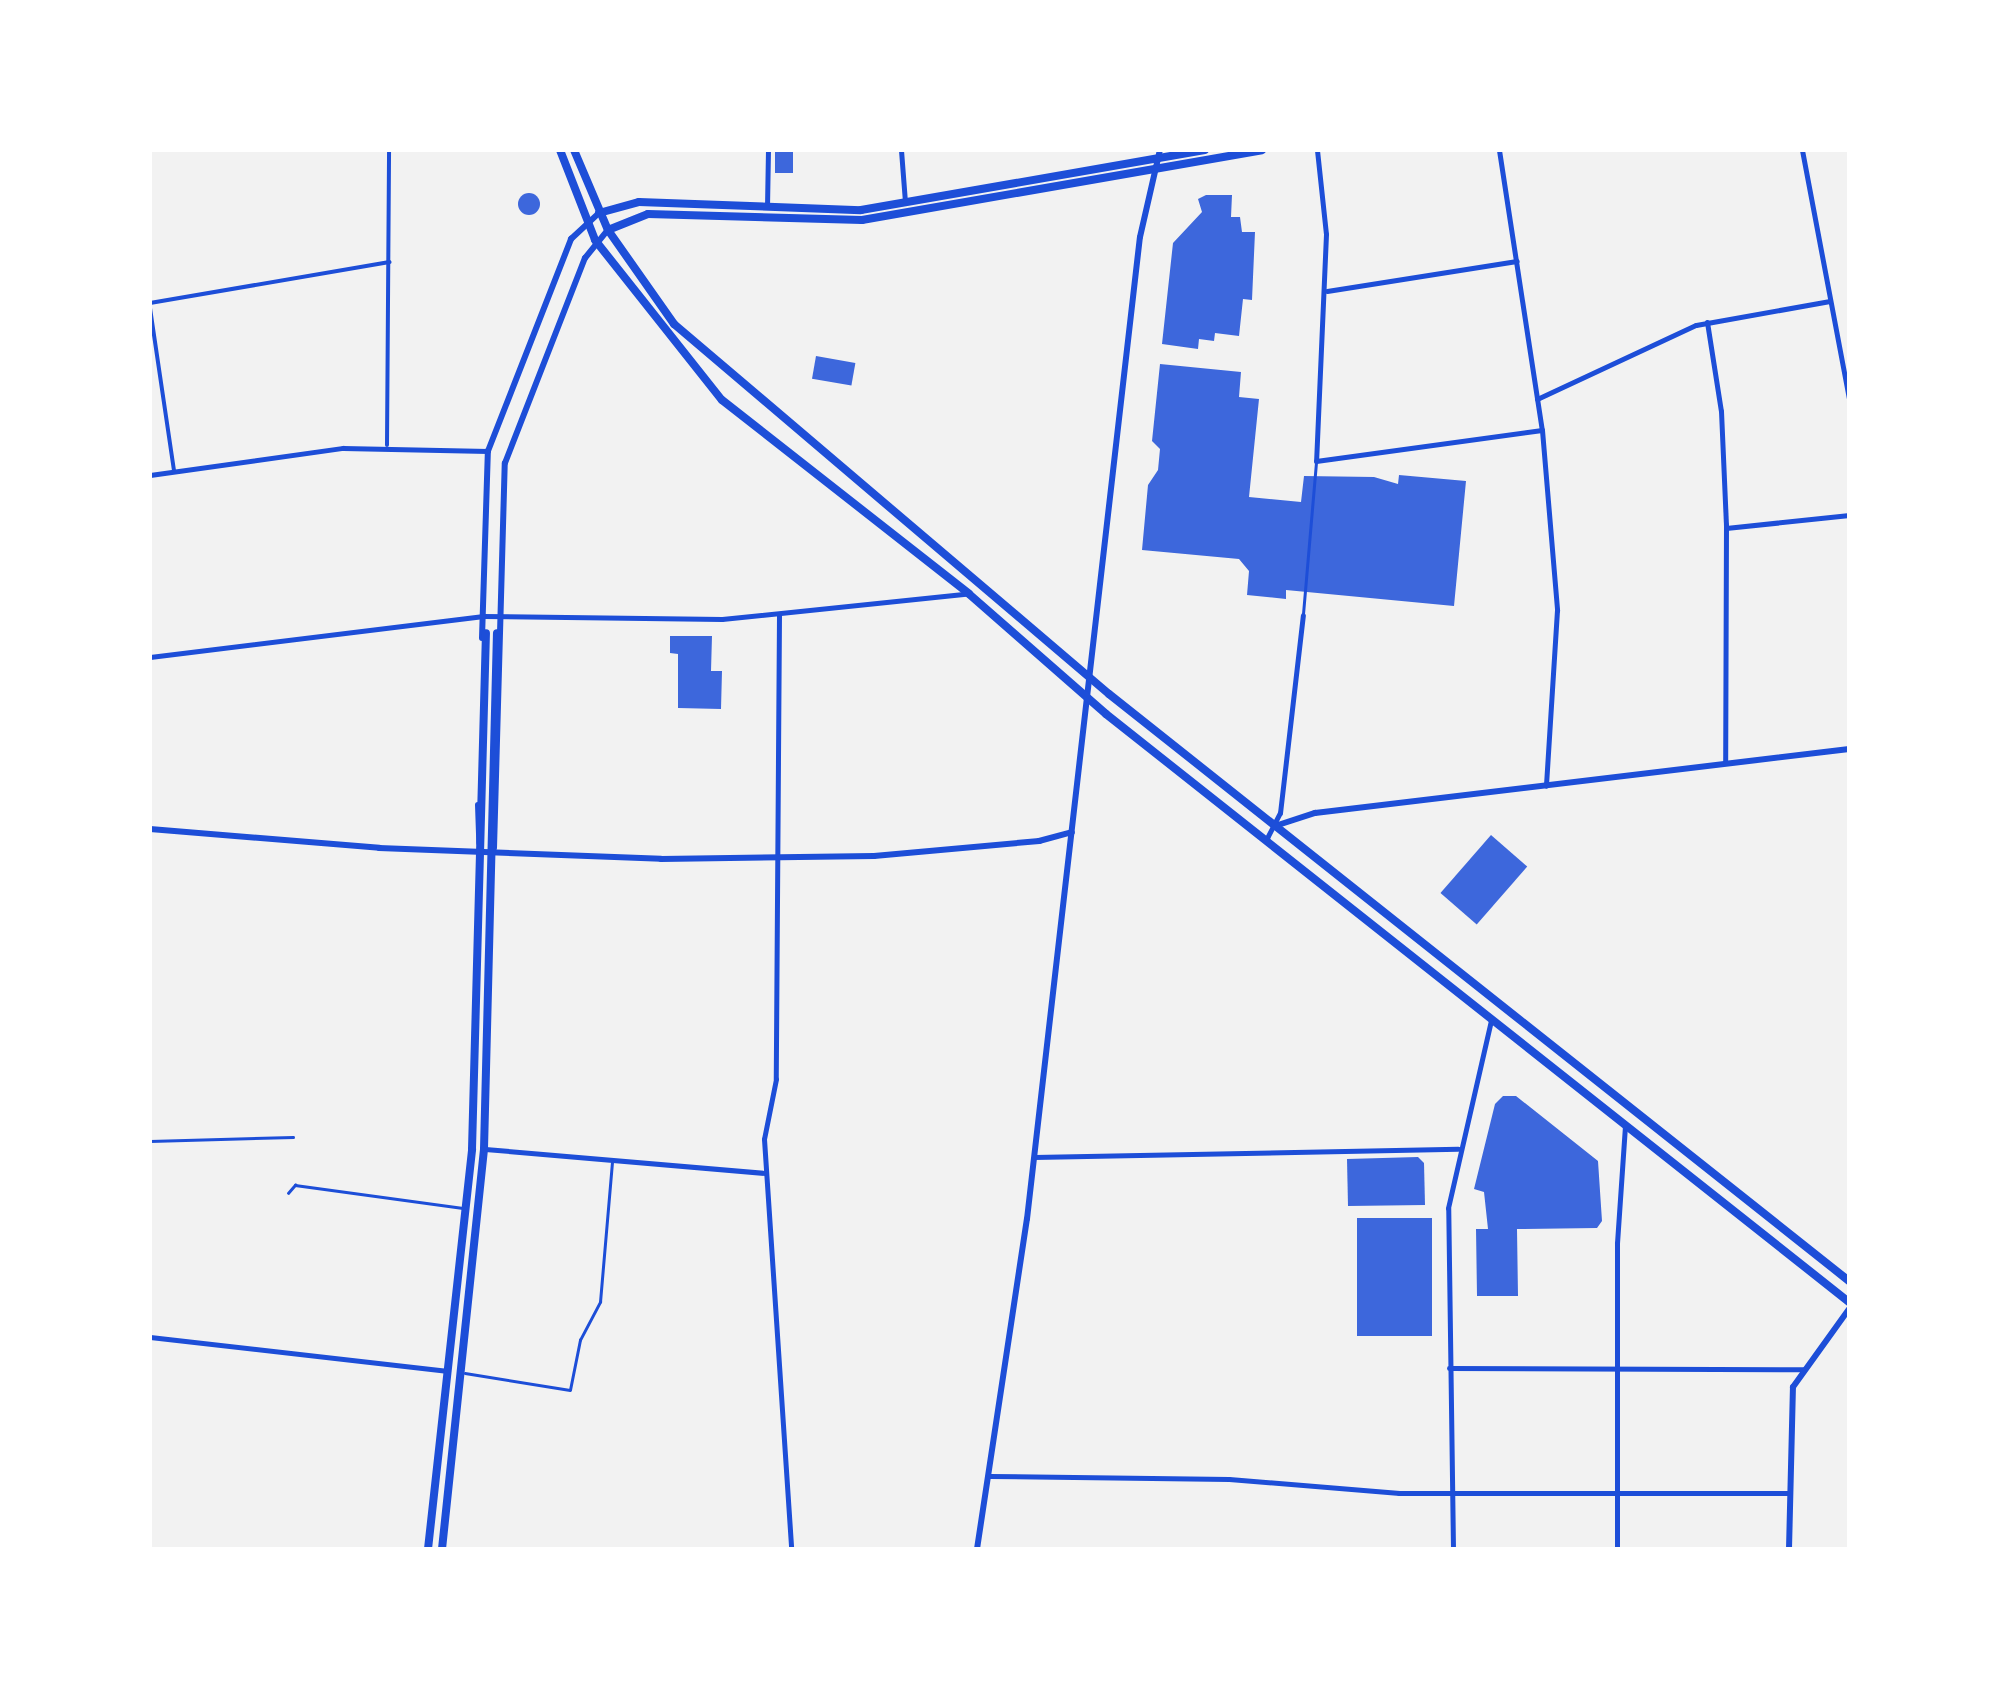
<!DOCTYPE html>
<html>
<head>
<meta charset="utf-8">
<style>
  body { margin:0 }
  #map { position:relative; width:1999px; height:1699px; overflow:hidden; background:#f2f2f2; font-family:"Exo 2",sans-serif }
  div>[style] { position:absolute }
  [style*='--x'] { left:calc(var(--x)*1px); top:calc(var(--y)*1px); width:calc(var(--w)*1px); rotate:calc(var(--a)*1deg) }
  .building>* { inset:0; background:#3d67dc; transform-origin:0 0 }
  .round { border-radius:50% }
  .service>* { height:2.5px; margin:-1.25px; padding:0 1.25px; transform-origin:1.25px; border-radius:1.25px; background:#1d4ed8 }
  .pedestrian>* { height:4px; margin:-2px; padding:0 2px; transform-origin:2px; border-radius:2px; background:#1d4ed8 }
  .minor>* { height:5px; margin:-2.5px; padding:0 2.5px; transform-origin:2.5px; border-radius:2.5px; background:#1d4ed8 }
  .tertiary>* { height:6px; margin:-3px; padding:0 3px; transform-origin:3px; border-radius:3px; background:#1d4ed8 }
  .secondary>* { height:8px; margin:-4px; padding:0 4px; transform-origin:4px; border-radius:4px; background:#1d4ed8 }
  .primary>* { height:8px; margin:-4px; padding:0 4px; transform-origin:4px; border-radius:4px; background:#1d4ed8 }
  span { translate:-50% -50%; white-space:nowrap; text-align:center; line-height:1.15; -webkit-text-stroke:8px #fff; paint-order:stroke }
  .frame { position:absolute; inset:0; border:152px solid #fff; pointer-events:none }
</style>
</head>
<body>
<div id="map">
  <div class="building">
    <i style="left:775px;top:150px;width:18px;height:23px"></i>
    <i class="round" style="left:518px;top:193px;width:22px;height:22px"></i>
    <i style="clip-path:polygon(1206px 195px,1232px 195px,1231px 217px,1240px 217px,1242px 232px,1255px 232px,1252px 300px,1243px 299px,1239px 336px,1215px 333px,1214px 341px,1199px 339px,1198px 349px,1162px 344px,1173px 243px,1202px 212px,1198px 199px)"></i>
    <i style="left:816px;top:356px;width:40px;height:23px;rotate:10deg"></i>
    <i style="clip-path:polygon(1160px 364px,1241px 372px,1239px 397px,1259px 399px,1249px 497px,1301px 502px,1304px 476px,1374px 477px,1398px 484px,1399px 475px,1466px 481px,1454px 606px,1286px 590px,1286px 599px,1247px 595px,1249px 571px,1239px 559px,1142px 550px,1148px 485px,1158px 470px,1160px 449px,1152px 441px)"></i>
    <i style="clip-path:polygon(670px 636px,712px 636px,711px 671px,722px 671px,721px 709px,678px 708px,678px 654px,670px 653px)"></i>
    <i style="left:1491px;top:835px;width:48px;height:77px;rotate:41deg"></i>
    <i style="clip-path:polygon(1503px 1096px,1516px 1096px,1598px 1161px,1602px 1221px,1597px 1228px,1517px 1229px,1518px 1296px,1477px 1296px,1476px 1229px,1488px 1229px,1484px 1192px,1474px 1189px,1495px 1104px)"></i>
    <i style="clip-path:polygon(1418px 1157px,1424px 1163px,1425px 1205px,1348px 1206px,1347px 1159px)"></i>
    <i style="left:1357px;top:1218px;width:75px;height:118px"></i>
  </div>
  <div class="service">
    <i style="--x:1303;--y:614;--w:152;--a:-85.1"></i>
    <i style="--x:150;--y:1141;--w:143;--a:-1.6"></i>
    <i style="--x:288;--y:1193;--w:11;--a:-49"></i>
    <i style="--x:295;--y:1185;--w:171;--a:7.8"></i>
    <i style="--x:465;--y:1373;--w:106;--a:9.2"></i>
    <i style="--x:570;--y:1390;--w:51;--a:-78.7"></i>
    <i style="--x:580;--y:1340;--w:43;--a:-62.2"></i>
    <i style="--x:600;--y:1302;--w:141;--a:-85.1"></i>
  </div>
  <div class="pedestrian">
    <i style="--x:150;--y:303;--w:243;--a:-9.7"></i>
    <i style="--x:150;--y:308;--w:165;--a:81.6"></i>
    <i style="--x:387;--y:445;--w:295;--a:-89.6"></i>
  </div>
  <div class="minor">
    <i style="--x:901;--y:150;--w:52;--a:85.6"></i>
    <i style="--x:1317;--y:150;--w:84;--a:83.9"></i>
    <i style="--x:1326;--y:234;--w:227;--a:92.5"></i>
    <i style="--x:1316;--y:461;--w:228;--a:-7.8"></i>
    <i style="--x:1499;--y:150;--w:283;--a:81.3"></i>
    <i style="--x:1542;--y:430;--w:181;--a:85.2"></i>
    <i style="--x:1557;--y:610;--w:176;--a:93.6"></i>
    <i style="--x:1802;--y:150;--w:253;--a:79.3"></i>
    <i style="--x:767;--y:207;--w:57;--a:-89"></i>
    <i style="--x:1327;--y:291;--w:192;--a:-9"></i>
    <i style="--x:1707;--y:322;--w:90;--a:81.1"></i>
    <i style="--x:1721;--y:411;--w:114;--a:87.5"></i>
    <i style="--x:1726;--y:525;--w:238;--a:90.2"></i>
    <i style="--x:1537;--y:399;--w:175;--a:-25"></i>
    <i style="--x:1696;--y:325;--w:136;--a:-10.2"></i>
    <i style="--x:150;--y:475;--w:195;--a:-8"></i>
    <i style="--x:343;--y:448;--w:145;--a:1.2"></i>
    <i style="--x:1726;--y:528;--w:124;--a:-6"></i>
    <i style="--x:779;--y:615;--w:464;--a:90.4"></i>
    <i style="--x:776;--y:1079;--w:61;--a:101.3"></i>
    <i style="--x:764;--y:1139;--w:411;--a:86.2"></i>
    <i style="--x:150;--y:657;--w:336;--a:-7"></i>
    <i style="--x:483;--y:616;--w:239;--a:0.7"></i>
    <i style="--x:722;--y:619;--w:245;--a:-5.9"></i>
    <i style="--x:1267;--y:838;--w:28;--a:-63"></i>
    <i style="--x:1280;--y:813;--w:199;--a:-83.4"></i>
    <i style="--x:485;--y:1149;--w:282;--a:4.9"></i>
    <i style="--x:1034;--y:1157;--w:424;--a:-1.1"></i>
    <i style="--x:150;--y:1337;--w:300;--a:6.5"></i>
    <i style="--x:1449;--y:1368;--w:354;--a:0.2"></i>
    <i style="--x:990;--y:1476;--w:239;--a:0.7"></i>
    <i style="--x:1229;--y:1479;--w:171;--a:4.7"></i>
    <i style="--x:1399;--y:1493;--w:390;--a:0"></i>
    <i style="--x:1453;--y:1549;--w:341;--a:-90.8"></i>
    <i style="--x:1448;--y:1208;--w:192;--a:-77.1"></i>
    <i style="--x:1617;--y:1549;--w:306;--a:-90"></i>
    <i style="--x:1617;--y:1243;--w:116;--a:-86.1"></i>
  </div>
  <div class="tertiary">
    <i style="--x:482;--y:638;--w:187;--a:-88.2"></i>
    <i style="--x:488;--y:451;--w:228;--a:-68.6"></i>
    <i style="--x:571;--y:239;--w:38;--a:-43"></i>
    <i style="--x:478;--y:805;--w:38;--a:88"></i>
    <i style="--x:1278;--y:825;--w:39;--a:-18"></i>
    <i style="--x:1315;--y:813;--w:538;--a:-6.83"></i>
    <i style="--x:150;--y:829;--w:230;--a:4.7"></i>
    <i style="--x:379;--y:848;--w:282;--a:2.2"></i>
    <i style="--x:661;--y:859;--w:213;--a:-0.8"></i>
    <i style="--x:874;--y:856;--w:166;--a:-5.2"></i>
    <i style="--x:1039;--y:841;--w:34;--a:-15"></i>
    <i style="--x:494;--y:848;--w:385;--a:-88.4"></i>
    <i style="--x:505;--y:463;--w:220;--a:-68.7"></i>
    <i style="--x:585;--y:258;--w:36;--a:-51"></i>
    <i style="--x:977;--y:1549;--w:334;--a:-81.4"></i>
    <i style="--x:1027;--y:1219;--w:988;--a:-83.44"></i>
    <i style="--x:1140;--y:237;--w:89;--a:-77.1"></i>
    <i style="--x:1789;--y:1549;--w:162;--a:-88.6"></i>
    <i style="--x:1793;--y:1387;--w:96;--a:-54.3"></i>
  </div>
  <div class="secondary">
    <i style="--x:599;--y:213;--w:41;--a:-15.4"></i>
    <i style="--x:639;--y:202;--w:222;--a:2.1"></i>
    <i style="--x:861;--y:210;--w:349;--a:-9.9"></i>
    <i style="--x:608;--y:230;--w:43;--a:-21.8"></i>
    <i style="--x:648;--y:214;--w:214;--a:1.6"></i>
    <i style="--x:862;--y:220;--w:406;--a:-9.9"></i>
  </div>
  <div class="primary">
    <i style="--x:560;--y:150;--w:97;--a:68.7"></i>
    <i style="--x:595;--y:240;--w:204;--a:51.6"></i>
    <i style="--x:722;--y:400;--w:314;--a:38.1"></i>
    <i style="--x:969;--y:594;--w:182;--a:41.2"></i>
    <i style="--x:1106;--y:714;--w:948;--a:38.36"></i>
    <i style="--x:574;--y:150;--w:87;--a:67"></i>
    <i style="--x:608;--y:230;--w:115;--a:54.9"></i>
    <i style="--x:674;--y:324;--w:571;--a:40.38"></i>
    <i style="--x:1109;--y:694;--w:945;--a:38.42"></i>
    <i style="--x:428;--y:1549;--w:402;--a:-83.7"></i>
    <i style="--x:472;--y:1149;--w:516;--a:-88.45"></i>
    <i style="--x:442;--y:1549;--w:402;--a:-84"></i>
    <i style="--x:484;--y:1149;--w:516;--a:-88.56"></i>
  </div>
  <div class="frame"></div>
</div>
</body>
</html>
